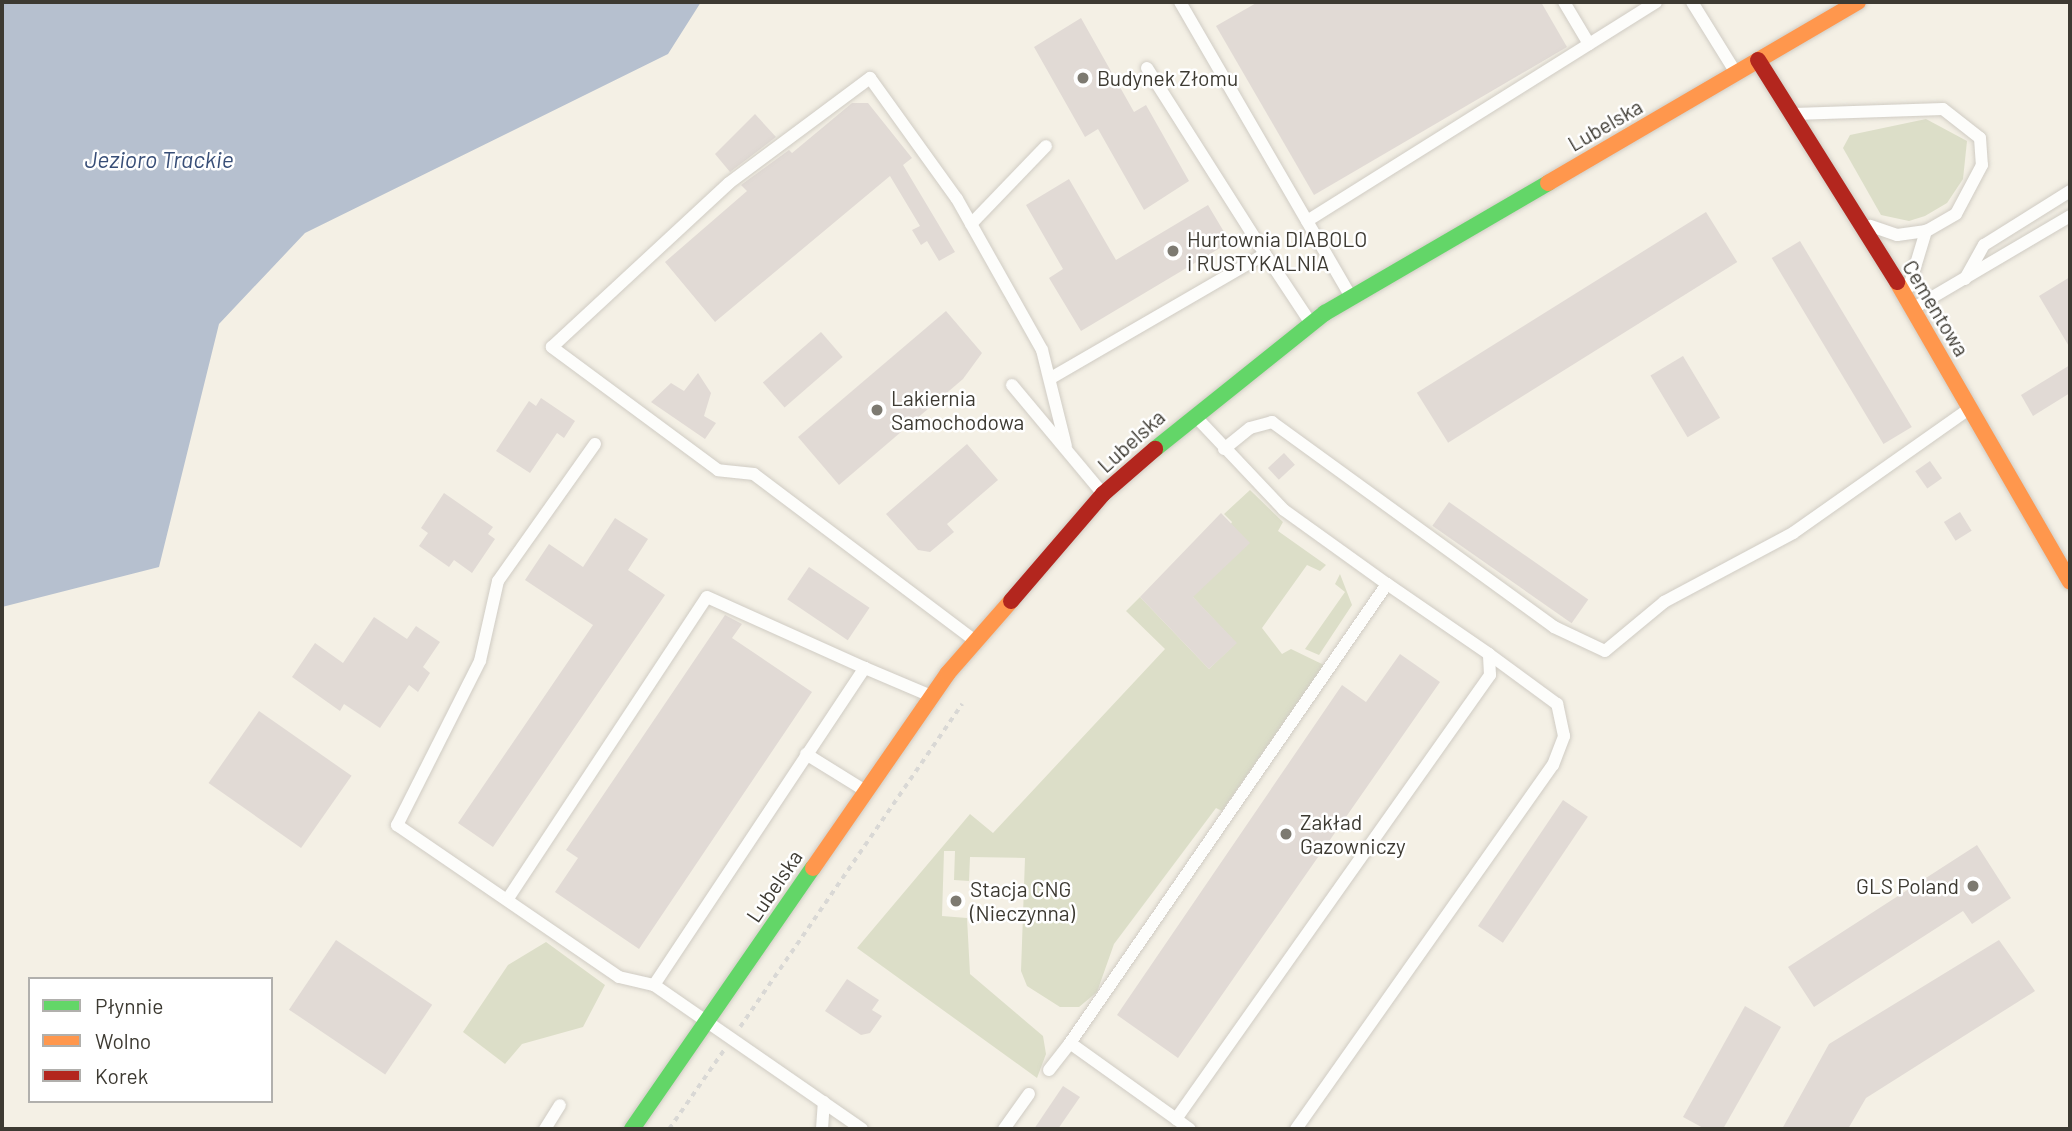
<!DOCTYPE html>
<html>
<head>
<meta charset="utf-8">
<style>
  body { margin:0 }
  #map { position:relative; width:2072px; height:1131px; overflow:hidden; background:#f4f0e5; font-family:Barlow,sans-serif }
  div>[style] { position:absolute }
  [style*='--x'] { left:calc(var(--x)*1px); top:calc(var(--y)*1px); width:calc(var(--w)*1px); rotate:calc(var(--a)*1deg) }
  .green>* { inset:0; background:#dcdec8 }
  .water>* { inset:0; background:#b6c0cf }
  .building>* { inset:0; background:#e1dad5; transform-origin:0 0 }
  .path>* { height:3.5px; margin-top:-1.75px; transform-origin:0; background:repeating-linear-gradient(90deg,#d9d8d5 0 5px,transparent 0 10px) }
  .roads { filter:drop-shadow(0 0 2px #d0ccc4) drop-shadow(0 0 2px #d0ccc4) }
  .lane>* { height:12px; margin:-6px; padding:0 6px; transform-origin:6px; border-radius:6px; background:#fdfdfb }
  .fast>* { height:16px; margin:-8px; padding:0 8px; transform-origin:8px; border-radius:8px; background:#63d668 }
  .slow>* { height:16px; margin:-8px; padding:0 8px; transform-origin:8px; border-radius:8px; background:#ff974d }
  .jam>* { height:16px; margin:-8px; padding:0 8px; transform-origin:8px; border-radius:8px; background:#b3261e }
  .dots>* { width:19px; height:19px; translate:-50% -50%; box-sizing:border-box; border:4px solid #fff; border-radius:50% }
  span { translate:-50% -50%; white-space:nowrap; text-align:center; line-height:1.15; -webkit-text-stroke:5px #fff; paint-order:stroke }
  .poi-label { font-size:21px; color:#3d3a32 }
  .left { translate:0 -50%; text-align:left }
  .right { translate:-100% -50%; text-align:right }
  .street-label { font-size:21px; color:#3d3a32 }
  .water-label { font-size:23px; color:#384e77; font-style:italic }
  .frame { position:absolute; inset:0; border:4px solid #3d3a32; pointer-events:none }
  .legend { position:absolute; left:28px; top:977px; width:245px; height:126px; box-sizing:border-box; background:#fff; border:2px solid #b1b0ad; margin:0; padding:9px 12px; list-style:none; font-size:21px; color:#3d3a32 }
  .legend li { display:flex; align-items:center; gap:14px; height:35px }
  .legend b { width:35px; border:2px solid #b1b0ad }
</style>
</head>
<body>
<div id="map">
  <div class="green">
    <i style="clip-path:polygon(1926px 119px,1967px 141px,1963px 179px,1947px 203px,1925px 216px,1909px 221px,1881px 215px,1843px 148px,1850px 135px)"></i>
    <i style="clip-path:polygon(1250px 490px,1283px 522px,1278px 531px,1326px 565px,1320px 571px,1307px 565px,1262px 628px,1282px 654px,1291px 649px,1324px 665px,1222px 811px,1216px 808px,1114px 944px,1097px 992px,1079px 1007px,1060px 1007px,1027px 986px,1021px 971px,1025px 858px,970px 857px,969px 881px,954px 880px,955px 851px,944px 851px,942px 916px,967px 918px,970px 974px,1043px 1036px,1046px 1054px,1037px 1078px,857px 948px,970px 814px,993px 833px,1165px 649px,1126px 611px,1140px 597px,1209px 669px,1236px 643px,1190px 594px,1232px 522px,1224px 514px)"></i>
    <i style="clip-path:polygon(1340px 574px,1352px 605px,1319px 655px,1305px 649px,1345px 592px,1335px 584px)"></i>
    <i style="clip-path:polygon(546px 942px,605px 985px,583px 1027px,522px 1044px,505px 1064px,463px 1032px,508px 965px)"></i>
  </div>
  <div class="water">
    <i style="clip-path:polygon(2px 2px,701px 2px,668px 54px,305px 233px,219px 324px,159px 567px,2px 607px)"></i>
  </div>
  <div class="building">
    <i style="clip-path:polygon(1258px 2px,1541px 2px,1567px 47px,1314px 195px,1216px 26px)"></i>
    <i style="clip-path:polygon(1081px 18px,1134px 112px,1146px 105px,1189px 181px,1144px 210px,1098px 129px,1085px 137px,1034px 47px)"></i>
    <i style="clip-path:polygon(852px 103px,868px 103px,912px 158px,903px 165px,955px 252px,939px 261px,927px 241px,921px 245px,912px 230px,920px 226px,890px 176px,715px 322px,665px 262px,747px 191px,741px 185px,789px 150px,792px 153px)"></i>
    <i style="clip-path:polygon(755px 114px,776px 137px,730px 172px,715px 154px)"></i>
    <i style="clip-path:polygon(1069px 179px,1116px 260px,1208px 205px,1230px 242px,1081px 331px,1049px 278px,1063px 269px,1026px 205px)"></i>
    <i style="left:1706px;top:212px;width:59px;height:341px;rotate:58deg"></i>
    <i style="left:1800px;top:241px;width:217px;height:33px;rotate:59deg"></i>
    <i style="clip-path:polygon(2070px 277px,2070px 348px,2039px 296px)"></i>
    <i style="clip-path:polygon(946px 311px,982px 353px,963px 379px,839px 485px,798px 437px)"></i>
    <i style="left:821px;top:332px;width:33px;height:77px;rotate:49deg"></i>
    <i style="left:1683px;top:356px;width:72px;height:38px;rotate:59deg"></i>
    <i style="clip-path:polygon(2070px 365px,2070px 393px,2033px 416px,2021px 395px)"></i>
    <i style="clip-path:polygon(698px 373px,711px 393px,704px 416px,716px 423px,705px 439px,651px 402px,671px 383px,684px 391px)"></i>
    <i style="clip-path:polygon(541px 398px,575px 421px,564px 438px,557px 433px,530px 473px,496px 451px,529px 401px,536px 406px)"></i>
    <i style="clip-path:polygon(967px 444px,998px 480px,947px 524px,954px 532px,930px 552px,918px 550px,886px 514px)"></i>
    <i style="left:1284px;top:453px;width:16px;height:22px;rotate:47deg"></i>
    <i style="left:1930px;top:461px;width:21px;height:18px;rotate:55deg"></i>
    <i style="clip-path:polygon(444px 493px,493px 527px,488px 534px,495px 539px,472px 573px,454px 560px,449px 567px,419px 546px,428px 533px,421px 528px)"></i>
    <i style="left:1449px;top:502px;width:170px;height:29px;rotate:35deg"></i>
    <i style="left:1960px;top:512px;width:22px;height:19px;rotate:58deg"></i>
    <i style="clip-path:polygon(1221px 513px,1250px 543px,1193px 597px,1237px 643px,1209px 669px,1140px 597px)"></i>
    <i style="clip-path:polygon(615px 518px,648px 539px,628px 570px,665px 595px,493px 847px,458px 823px,593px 625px,525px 580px,549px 544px,583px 567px)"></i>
    <i style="left:809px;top:567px;width:73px;height:39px;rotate:34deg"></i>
    <i style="clip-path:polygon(725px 615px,742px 624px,732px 638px,812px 692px,639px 949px,555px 892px,578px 858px,566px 850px)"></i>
    <i style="clip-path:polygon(374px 617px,407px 639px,416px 626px,440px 642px,423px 667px,430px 673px,418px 692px,409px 685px,380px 728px,344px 704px,340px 711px,292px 677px,315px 643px,343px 663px)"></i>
    <i style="clip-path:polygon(1400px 654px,1440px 682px,1178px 1058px,1117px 1015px,1342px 685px,1366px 702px)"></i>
    <i style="left:259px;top:711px;width:113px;height:88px;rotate:35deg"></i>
    <i style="left:1563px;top:800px;width:30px;height:152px;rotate:34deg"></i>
    <i style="clip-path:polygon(1977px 845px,2011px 898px,1972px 924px,1963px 911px,1814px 1007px,1788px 967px)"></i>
    <i style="left:336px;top:940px;width:116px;height:84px;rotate:34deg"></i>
    <i style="clip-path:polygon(1999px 940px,2035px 991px,1866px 1098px,1848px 1129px,1782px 1129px,1829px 1044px)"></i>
    <i style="clip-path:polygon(847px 979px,879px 1000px,872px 1010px,882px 1016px,870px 1033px,861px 1035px,825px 1011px)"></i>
    <i style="clip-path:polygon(1745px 1006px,1781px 1027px,1723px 1129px,1705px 1129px,1683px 1117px)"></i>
    <i style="clip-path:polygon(1063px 1086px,1080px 1097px,1058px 1129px,1034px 1129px)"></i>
  </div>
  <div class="path">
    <i style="--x:740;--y:1027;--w:392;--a:-55.5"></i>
    <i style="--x:669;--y:1129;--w:96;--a:-55.2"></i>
  </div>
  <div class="roads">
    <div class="lane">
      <i style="--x:1180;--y:2;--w:339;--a:59.9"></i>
      <i style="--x:1564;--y:2;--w:49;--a:59.2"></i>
      <i style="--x:1692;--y:2;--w:84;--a:58.2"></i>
      <i style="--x:1147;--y:68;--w:220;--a:57.6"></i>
      <i style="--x:1794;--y:114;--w:149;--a:-1.9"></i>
      <i style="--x:1943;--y:109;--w:47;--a:38.1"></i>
      <i style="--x:1980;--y:138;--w:27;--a:86"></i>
      <i style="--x:1982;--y:165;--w:55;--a:118"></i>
      <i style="--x:1956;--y:214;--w:34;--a:150"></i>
      <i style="--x:1926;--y:231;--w:29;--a:172"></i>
      <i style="--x:1897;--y:235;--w:28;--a:-161"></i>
      <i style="--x:1307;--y:221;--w:412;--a:-32.1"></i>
      <i style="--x:971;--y:224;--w:108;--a:-46.1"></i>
      <i style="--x:1965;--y:279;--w:39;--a:-61"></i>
      <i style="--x:1984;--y:245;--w:102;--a:-32.1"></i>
      <i style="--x:1909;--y:287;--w:59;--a:-73.1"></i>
      <i style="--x:1914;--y:308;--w:181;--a:-30.5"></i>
      <i style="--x:1051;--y:378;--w:247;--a:-30.1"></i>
      <i style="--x:1265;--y:254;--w:82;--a:56.5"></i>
      <i style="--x:1012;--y:385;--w:142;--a:50.1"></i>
      <i style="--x:1196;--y:417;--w:128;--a:46.6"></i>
      <i style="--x:1284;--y:510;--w:127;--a:35.7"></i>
      <i style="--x:1387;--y:584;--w:558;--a:124.63"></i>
      <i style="--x:1070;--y:1043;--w:130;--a:35.6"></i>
      <i style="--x:1176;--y:1119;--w:544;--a:-54.73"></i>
      <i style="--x:1490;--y:675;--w:21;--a:-93"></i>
      <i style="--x:1489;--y:654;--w:124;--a:-145.5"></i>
      <i style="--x:595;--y:444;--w:168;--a:125.3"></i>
      <i style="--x:498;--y:581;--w:82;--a:102.7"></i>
      <i style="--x:480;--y:661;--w:184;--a:116.8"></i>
      <i style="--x:397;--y:825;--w:269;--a:34.4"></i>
      <i style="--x:619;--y:977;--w:36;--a:13"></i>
      <i style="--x:654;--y:985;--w:253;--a:34.7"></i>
      <i style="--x:1224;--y:449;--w:33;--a:-39"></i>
      <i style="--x:1250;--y:428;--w:23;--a:-15"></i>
      <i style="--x:1272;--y:422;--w:349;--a:36"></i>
      <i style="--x:1554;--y:627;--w:56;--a:25.2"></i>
      <i style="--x:1605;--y:651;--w:77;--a:-39.7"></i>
      <i style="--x:1664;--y:602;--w:146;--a:-28.1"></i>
      <i style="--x:1793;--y:533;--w:215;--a:-35.2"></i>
      <i style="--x:974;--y:640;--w:276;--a:-143"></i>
      <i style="--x:754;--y:474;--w:36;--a:-174"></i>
      <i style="--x:718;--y:470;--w:207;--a:-143.5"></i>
      <i style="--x:552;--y:347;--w:241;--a:-42.8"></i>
      <i style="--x:729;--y:183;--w:176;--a:-36.7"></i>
      <i style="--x:870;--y:78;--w:149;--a:54.3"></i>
      <i style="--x:957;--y:199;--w:173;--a:60.6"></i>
      <i style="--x:1042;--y:350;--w:99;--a:76"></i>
      <i style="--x:806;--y:754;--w:68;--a:31.8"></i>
      <i style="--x:509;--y:897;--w:359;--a:-56.6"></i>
      <i style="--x:707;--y:597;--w:173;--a:24.2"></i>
      <i style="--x:654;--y:985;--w:381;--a:-56.4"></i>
      <i style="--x:865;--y:668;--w:72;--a:23"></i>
      <i style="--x:1049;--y:1070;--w:34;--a:-52"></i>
      <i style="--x:1176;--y:1119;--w:17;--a:36"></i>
      <i style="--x:545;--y:1129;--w:28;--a:-58"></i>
      <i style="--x:822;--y:1129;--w:27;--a:-86"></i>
      <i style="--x:1004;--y:1129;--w:43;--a:-54.5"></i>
      <i style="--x:1296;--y:1129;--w:446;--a:-54.8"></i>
      <i style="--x:1553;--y:765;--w:31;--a:-69"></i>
      <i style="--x:1564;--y:736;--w:33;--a:-102"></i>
      <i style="--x:1557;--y:704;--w:84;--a:-143.7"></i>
    </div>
    <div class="fast">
      <i style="--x:1155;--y:449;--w:218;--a:-38.7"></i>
      <i style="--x:1325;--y:313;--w:258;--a:-30.2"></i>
      <i style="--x:632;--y:1129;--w:318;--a:-55.3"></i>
    </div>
    <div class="slow">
      <i style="--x:1548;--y:183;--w:359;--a:-30.3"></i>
      <i style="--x:1897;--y:282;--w:346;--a:60"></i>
      <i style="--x:813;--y:868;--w:237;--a:-55.3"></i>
      <i style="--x:948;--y:673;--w:96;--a:-48.8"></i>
    </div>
    <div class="jam">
      <i style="--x:1758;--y:60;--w:262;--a:57.9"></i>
      <i style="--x:1011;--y:601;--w:141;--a:-49.3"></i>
      <i style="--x:1103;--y:494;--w:69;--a:-40.9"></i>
    </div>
  </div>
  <div class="dots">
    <i style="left:1083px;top:78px;background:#7d7a71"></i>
    <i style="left:1173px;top:251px;background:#7d7a71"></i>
    <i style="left:877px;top:410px;background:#7d7a71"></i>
    <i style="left:1286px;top:834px;background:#7d7a71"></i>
    <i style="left:1973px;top:886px;background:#7d7a71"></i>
    <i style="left:956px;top:901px;background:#7d7a71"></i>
  </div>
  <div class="poi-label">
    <span class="left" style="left:1097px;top:78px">Budynek Złomu</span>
    <span class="left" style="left:1187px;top:251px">Hurtownia DIABOLO<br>i RUSTYKALNIA</span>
    <span class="left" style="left:891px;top:410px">Lakiernia<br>Samochodowa</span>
    <span class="left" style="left:1300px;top:834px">Zakład<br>Gazowniczy</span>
    <span class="right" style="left:1959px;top:886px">GLS Poland</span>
    <span class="left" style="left:970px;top:901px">Stacja CNG<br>(Nieczynna)</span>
  </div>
  <div class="street-label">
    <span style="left:1605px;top:125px;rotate:-30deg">Lubelska</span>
    <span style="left:1936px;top:308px;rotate:59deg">Cementowa</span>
    <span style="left:1131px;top:441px;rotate:-42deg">Lubelska</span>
    <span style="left:774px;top:886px;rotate:-56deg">Lubelska</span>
  </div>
  <div class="water-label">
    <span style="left:159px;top:159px">Jezioro Trackie</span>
  </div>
  <div class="frame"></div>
  <ul class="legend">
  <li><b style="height:9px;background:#63d668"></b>Płynnie</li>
  <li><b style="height:9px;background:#ff974d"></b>Wolno</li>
  <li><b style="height:9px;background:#b3261e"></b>Korek</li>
  </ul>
</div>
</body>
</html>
